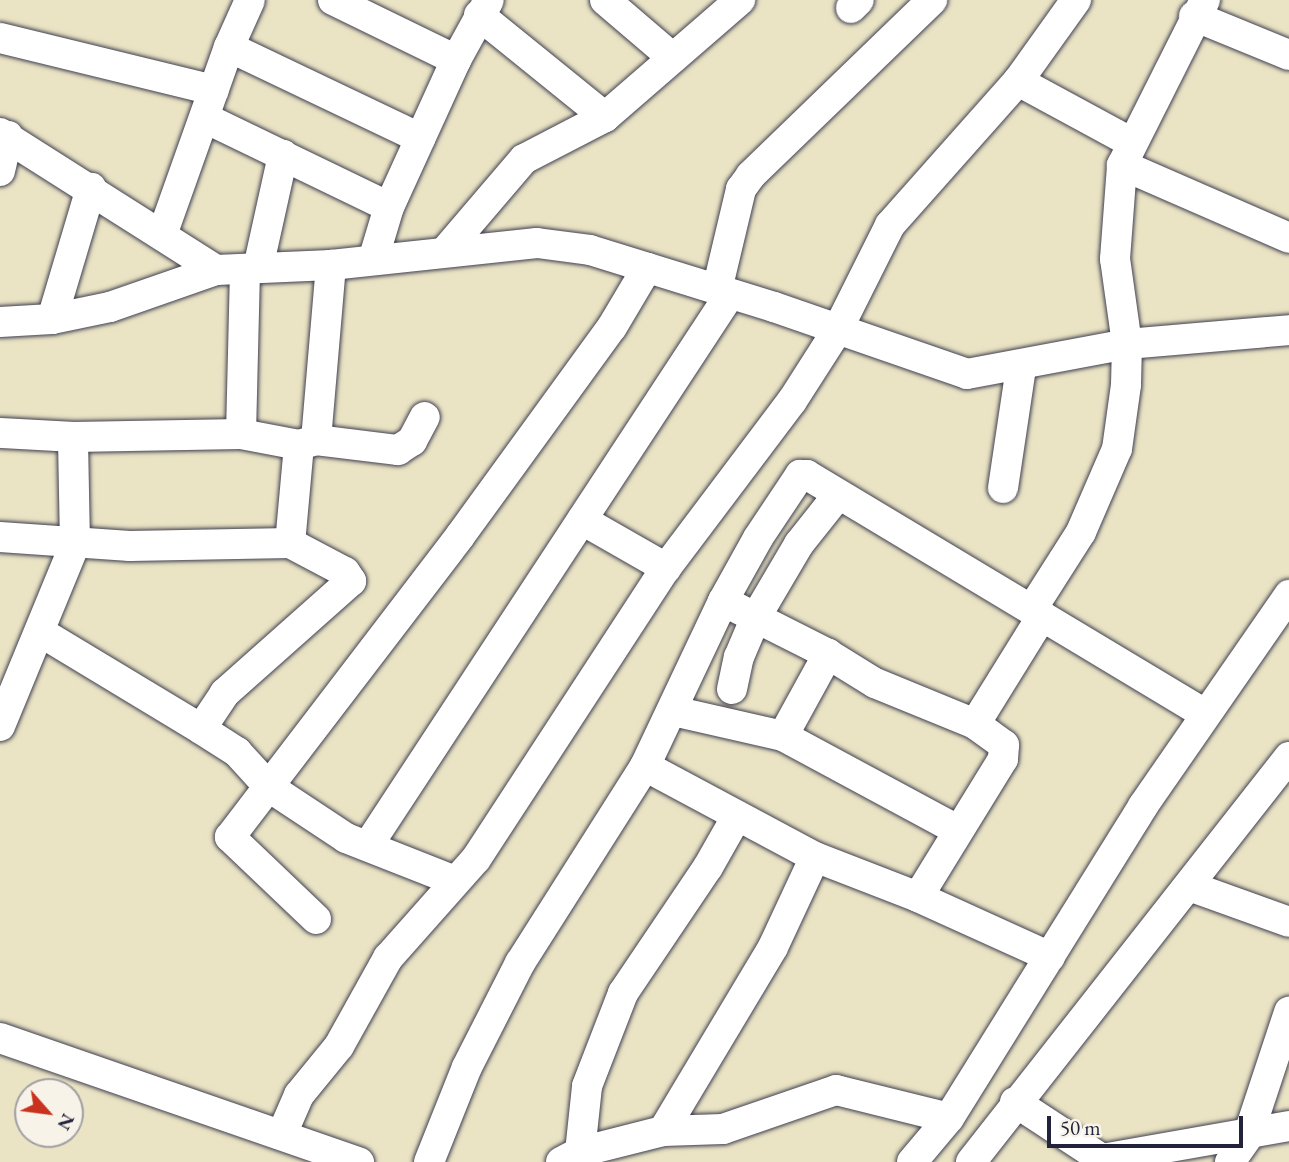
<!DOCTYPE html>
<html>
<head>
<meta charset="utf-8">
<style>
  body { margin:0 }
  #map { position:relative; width:1289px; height:1162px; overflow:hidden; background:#eae4c5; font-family:"EB Garamond",serif }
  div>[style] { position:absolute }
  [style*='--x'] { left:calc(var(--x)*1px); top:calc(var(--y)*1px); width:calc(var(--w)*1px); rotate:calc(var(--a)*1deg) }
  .roads { filter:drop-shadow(0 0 2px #403f50) drop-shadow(0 0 2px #403f50) }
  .minor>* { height:30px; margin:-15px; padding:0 15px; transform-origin:15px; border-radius:15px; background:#fff }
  span { translate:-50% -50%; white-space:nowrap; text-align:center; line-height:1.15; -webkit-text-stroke:5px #f7f3e8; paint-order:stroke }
  .north { position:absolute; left:14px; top:1078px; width:70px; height:70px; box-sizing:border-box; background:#f7f3e8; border:2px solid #a29fa3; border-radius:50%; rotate:118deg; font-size:19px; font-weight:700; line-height:28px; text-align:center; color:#22223b }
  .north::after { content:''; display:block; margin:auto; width:24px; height:32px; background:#c8321e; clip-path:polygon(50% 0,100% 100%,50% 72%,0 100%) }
  .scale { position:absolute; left:1047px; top:1116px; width:196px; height:32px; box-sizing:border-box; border:4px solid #22223b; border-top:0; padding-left:9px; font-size:21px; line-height:24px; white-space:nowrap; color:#22223b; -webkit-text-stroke:5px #f7f3e8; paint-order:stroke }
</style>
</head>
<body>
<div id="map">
  <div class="roads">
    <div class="minor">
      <i style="--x:333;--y:0;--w:137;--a:26"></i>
      <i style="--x:456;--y:60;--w:162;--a:114.5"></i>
      <i style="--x:389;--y:207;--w:52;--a:106.7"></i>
      <i style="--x:605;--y:0;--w:89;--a:40.5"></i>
      <i style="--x:851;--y:8;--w:11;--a:-45"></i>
      <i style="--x:479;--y:15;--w:162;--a:39"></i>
      <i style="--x:1194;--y:16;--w:103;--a:22.3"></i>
      <i style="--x:0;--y:38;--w:220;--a:13.7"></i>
      <i style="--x:229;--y:47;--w:212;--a:25.5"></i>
      <i style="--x:456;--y:60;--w:68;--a:-61.2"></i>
      <i style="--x:1018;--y:81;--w:130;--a:28.5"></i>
      <i style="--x:205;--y:118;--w:204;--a:25.8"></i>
      <i style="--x:0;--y:133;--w:256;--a:32.4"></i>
      <i style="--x:1122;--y:165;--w:182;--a:23.6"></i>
      <i style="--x:0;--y:171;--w:36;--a:-77"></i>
      <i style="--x:162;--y:235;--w:200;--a:-70.4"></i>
      <i style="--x:229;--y:47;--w:51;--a:-65.9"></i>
      <i style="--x:447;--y:249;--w:118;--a:-49.5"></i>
      <i style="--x:524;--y:159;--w:91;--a:-27.4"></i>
      <i style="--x:605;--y:117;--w:179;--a:-40.9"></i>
      <i style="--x:258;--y:268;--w:116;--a:-77.5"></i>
      <i style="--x:717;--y:290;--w:104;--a:-76.6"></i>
      <i style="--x:741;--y:189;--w:17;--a:-54"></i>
      <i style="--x:751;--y:175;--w:252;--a:-44"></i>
      <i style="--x:52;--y:319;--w:137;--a:-73.4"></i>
      <i style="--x:0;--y:322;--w:52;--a:-3.3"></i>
      <i style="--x:52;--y:319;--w:59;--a:-11.7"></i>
      <i style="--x:110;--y:307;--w:112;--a:-19.2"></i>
      <i style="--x:216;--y:270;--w:115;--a:-2.5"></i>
      <i style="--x:331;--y:265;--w:207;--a:-6.1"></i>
      <i style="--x:537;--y:243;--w:53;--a:7.5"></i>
      <i style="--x:590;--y:250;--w:193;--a:17.2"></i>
      <i style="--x:774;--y:307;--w:204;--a:19.1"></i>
      <i style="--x:967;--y:374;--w:163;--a:-10.6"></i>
      <i style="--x:1127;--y:344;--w:163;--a:-4.9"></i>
      <i style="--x:0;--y:433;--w:73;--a:3.1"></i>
      <i style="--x:241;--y:434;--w:165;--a:-88.6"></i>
      <i style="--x:316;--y:440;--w:176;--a:-85.1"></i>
      <i style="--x:299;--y:445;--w:18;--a:-16"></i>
      <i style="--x:316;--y:440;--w:83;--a:7"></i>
      <i style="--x:398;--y:450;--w:17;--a:-33"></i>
      <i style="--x:412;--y:441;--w:27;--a:-62"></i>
      <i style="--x:1003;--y:488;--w:122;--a:-81.5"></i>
      <i style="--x:582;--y:520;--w:97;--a:29.7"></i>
      <i style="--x:0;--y:537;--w:130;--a:4"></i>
      <i style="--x:130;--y:546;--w:160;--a:-1.1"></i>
      <i style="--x:723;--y:601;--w:118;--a:26.8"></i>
      <i style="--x:828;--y:654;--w:55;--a:31.7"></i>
      <i style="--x:875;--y:683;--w:108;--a:22.3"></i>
      <i style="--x:975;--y:724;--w:36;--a:36"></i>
      <i style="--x:1004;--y:745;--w:14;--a:94"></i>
      <i style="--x:1003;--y:759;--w:162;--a:121.6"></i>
      <i style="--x:1032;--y:609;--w:91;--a:-57.5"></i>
      <i style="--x:1081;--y:532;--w:90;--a:-66.6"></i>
      <i style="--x:1117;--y:449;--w:65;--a:-82"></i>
      <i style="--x:1126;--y:385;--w:41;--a:-88.6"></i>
      <i style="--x:1127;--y:344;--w:86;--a:-98"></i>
      <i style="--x:1115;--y:259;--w:94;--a:-85.7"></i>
      <i style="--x:1122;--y:165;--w:185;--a:-63.3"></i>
      <i style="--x:42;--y:633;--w:186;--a:31.1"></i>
      <i style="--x:732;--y:689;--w:33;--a:-78"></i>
      <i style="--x:739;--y:657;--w:43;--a:-67"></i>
      <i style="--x:756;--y:617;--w:85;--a:-59.5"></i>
      <i style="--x:799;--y:544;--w:63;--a:-51.5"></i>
      <i style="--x:673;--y:711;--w:113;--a:12.8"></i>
      <i style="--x:783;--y:736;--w:196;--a:28.3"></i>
      <i style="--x:975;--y:724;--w:127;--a:-58.2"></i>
      <i style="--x:0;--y:726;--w:197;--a:-67.6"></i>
      <i style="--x:75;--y:544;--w:107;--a:-91.1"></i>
      <i style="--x:73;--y:437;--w:168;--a:-1"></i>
      <i style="--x:241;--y:434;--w:59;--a:10.7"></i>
      <i style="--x:299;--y:445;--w:98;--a:95.2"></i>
      <i style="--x:290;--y:543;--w:62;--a:27.8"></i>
      <i style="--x:345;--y:572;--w:11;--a:56"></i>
      <i style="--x:351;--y:581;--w:169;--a:138.4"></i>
      <i style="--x:225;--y:693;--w:43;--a:123.7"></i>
      <i style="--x:201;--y:729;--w:43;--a:32.6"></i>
      <i style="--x:237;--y:752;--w:47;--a:47.6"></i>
      <i style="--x:269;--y:787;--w:92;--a:33.5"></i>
      <i style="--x:346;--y:838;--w:117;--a:21.5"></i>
      <i style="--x:783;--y:736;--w:94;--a:-61.2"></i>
      <i style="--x:645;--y:766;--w:193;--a:28.2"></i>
      <i style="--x:815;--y:857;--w:110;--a:21.2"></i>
      <i style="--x:918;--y:897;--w:145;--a:24.4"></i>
      <i style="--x:369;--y:844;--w:658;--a:-56.72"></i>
      <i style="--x:1189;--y:886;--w:106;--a:19.8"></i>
      <i style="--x:316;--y:919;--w:119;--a:-136.4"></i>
      <i style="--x:230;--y:837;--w:379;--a:-52.6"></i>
      <i style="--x:460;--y:536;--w:258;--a:-54"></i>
      <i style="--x:612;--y:327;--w:69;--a:-59.3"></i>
      <i style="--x:0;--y:1038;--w:380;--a:19.1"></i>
      <i style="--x:1015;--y:1102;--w:104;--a:33.2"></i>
      <i style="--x:1102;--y:1159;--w:190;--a:-10"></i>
      <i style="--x:663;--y:1131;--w:214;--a:-59.1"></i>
      <i style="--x:773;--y:947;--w:99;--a:-65"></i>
      <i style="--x:282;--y:1134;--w:43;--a:-66.4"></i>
      <i style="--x:299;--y:1095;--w:63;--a:-50.8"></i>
      <i style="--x:339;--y:1046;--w:101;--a:-60.9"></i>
      <i style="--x:388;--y:958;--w:132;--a:-48.4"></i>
      <i style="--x:476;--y:859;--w:348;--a:-56.9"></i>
      <i style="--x:666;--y:568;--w:209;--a:-53"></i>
      <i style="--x:792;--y:401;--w:85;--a:-57.4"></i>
      <i style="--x:838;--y:329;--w:116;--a:-63.4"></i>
      <i style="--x:890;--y:225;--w:193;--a:-48.4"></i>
      <i style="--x:1018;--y:81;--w:100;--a:-54.4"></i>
      <i style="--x:580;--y:1152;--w:66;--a:-83.9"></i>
      <i style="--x:587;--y:1086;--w:100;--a:-68.8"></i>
      <i style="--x:623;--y:993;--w:152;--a:-56"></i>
      <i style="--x:708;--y:867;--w:59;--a:-60.4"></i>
      <i style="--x:429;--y:1162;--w:102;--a:-68.2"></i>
      <i style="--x:467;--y:1067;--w:117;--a:-63"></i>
      <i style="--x:520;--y:963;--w:233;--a:-57.6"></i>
      <i style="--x:645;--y:766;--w:183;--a:-64.7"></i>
      <i style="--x:723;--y:601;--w:72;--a:-60.9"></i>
      <i style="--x:758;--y:538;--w:76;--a:-56.3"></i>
      <i style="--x:800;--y:475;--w:7;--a:0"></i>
      <i style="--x:807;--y:475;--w:463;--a:31"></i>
      <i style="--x:561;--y:1162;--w:21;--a:-28"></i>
      <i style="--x:580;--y:1152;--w:86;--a:-14.2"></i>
      <i style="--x:663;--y:1131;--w:60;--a:-1.9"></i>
      <i style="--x:723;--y:1129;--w:120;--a:-19"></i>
      <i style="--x:836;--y:1090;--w:116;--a:13.9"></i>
      <i style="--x:912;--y:1162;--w:57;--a:-49.9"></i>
      <i style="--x:949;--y:1118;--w:367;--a:-58.1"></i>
      <i style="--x:1143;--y:806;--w:257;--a:-55.3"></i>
      <i style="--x:971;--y:1162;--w:515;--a:-51.86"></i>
      <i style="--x:1230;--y:1162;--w:32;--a:-55"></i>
      <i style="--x:1248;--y:1136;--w:131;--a:-71.7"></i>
    </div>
  </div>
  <div class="north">N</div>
  <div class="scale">50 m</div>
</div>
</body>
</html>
